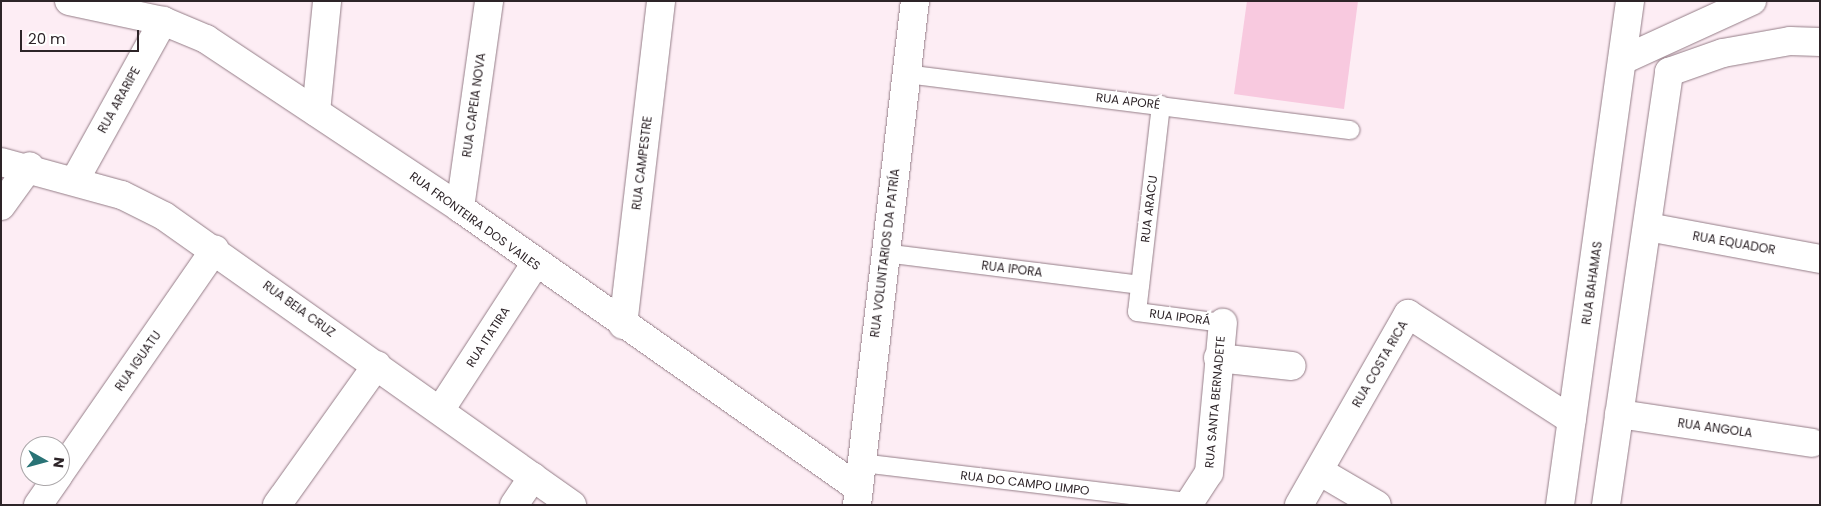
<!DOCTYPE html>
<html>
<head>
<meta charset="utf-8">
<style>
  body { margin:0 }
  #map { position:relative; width:1821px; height:506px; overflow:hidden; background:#fdedf4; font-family:Poppins,sans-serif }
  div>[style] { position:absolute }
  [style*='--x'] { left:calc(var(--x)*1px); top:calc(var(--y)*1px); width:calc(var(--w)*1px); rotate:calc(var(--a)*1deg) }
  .green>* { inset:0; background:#f8c9df }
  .roads { filter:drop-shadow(0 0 1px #947d87) drop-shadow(0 0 1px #947d87) }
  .service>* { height:18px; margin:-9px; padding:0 9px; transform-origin:9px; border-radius:9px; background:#fff }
  .minor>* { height:28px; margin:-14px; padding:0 14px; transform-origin:14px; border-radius:14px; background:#fff }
  .tertiary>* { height:28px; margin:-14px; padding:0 14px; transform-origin:14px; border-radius:14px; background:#fff }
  span { translate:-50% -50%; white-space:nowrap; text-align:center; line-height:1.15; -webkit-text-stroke:5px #fff; paint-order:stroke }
  .street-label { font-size:12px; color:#2d2428 }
  .frame { position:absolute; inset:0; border:2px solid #2d2428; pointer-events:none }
  .north { position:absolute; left:20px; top:436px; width:50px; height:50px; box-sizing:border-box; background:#fff; border:1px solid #aba7a9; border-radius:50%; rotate:97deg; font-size:14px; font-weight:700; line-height:20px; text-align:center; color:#2d2428 }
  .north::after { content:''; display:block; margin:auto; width:18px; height:22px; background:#297376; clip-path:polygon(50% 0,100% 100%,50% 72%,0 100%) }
  .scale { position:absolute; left:20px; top:30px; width:119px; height:22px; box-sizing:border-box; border:2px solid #2d2428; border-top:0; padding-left:6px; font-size:15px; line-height:18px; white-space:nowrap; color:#2d2428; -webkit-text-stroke:4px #fff; paint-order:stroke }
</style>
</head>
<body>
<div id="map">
  <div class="green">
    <i style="clip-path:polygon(1247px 1px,1358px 1px,1344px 109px,1234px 94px)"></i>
  </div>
  <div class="roads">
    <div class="service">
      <i style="--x:906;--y:74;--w:448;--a:7.2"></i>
      <i style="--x:1161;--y:105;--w:208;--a:96.6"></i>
      <i style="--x:1137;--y:312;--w:87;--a:7.3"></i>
      <i style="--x:884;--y:253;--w:258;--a:7.1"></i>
      <i style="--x:861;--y:463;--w:330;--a:6.8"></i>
    </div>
    <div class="minor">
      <i style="--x:69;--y:1;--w:96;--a:12"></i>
      <i style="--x:163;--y:21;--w:47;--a:22.7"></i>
      <i style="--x:206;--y:39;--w:305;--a:33.6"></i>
      <i style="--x:460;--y:208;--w:487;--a:35.1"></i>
      <i style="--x:1623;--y:60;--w:142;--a:-24.6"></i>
      <i style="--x:316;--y:112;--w:112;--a:-84.3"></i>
      <i style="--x:1;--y:162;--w:125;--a:15.3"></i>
      <i style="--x:122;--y:195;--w:47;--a:26.6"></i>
      <i style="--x:164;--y:216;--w:500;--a:35.3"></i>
      <i style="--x:75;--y:180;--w:182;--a:-61"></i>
      <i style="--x:1;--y:206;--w:49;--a:-54.1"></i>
      <i style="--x:460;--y:208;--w:209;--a:-82"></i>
      <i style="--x:1648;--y:227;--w:175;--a:10.5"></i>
      <i style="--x:623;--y:325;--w:326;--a:-83.3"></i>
      <i style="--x:1218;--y:358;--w:74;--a:6.2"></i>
      <i style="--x:441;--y:409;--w:173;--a:-57"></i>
      <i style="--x:1619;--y:414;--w:195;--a:8.5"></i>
      <i style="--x:1319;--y:471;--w:67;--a:30.4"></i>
      <i style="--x:60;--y:473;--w:272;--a:-55.3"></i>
      <i style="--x:38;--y:505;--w:35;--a:-55"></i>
      <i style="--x:277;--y:505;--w:172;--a:-54.5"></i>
      <i style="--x:514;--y:505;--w:34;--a:-56"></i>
      <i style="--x:1188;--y:505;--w:38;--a:-57"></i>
      <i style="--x:1209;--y:473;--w:151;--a:-84.7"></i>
      <i style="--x:1299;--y:505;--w:220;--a:-60.3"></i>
      <i style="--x:1408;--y:314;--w:195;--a:32.9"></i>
      <i style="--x:1560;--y:505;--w:509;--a:-82.09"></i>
      <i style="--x:1606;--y:505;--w:438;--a:-81.7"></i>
      <i style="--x:1669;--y:72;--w:57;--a:-19.4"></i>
      <i style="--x:1723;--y:53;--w:68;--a:-10.2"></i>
      <i style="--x:1790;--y:41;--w:30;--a:2"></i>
    </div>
    <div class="tertiary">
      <i style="--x:857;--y:505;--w:507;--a:-83.44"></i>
    </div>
  </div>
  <div class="street-label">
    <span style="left:119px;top:100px;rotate:-61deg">RUA ARARIPE</span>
    <span style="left:1128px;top:101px;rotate:7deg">RUA APORÉ</span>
    <span style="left:474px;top:105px;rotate:-82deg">RUA CAPEIA NOVA</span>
    <span style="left:642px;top:163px;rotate:-83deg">RUA CAMPESTRE</span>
    <span style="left:1149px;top:209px;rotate:-83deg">RUA ARACU</span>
    <span style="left:475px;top:221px;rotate:36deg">RUA FRONTEIRA DOS VAILES</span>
    <span style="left:1734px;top:243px;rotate:10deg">RUA EQUADOR</span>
    <span style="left:885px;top:253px;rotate:-83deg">RUA VOLUNTARIOS DA PATRÍA</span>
    <span style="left:1012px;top:269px;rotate:7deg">RUA IPORA</span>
    <span style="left:1592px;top:283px;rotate:-82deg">RUA BAHAMAS</span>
    <span style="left:299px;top:309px;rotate:36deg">RUA BEIA CRUZ</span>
    <span style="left:1180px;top:317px;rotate:7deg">RUA IPORÁ</span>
    <span style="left:488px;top:337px;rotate:-57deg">RUA ITATIRA</span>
    <span style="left:138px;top:361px;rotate:-55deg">RUA IGUATU</span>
    <span style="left:1380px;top:364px;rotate:-60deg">RUA COSTA RICA</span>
    <span style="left:1215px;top:402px;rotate:-85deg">RUA SANTA BERNADETE</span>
    <span style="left:1715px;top:428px;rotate:8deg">RUA ANGOLA</span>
    <span style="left:1025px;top:483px;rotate:7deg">RUA DO CAMPO LIMPO</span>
  </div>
  <div class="frame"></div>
  <div class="north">N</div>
  <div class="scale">20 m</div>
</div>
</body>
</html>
